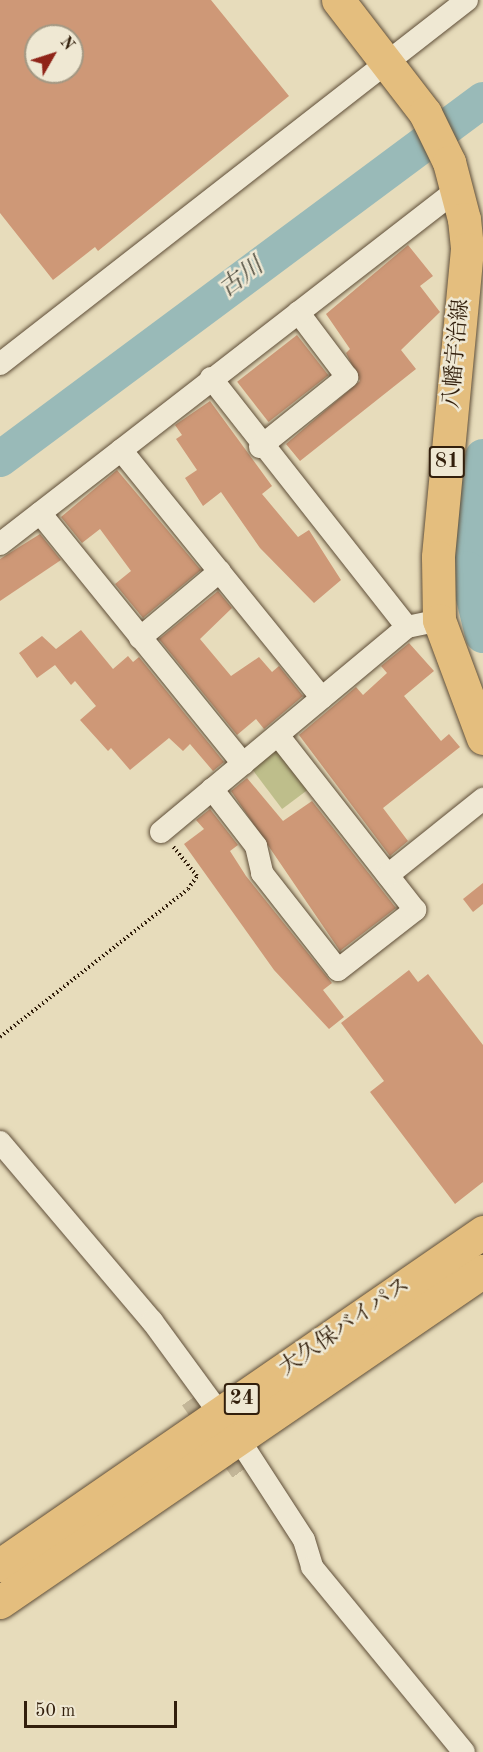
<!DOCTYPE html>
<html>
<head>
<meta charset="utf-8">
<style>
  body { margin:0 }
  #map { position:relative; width:483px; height:1752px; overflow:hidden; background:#e7dcbb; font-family:"Old Standard TT","Noto Serif JP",serif }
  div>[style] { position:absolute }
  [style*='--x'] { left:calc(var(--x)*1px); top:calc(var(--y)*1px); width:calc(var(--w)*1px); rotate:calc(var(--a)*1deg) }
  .green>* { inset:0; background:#bebe8b; transform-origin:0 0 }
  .river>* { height:36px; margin:-18px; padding:0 18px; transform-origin:18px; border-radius:18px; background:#99bab8 }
  .building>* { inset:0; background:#ce9877; transform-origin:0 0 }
  .minor-tunnel>* { height:22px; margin-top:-11px; transform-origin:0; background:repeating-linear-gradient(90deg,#c3b698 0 22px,transparent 0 33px) }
  .path>* { height:4px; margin-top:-2px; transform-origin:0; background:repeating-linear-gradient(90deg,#321f0c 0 1.5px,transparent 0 4.5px) }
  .roads { filter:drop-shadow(0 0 2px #5f4e38) drop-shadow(0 0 2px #5f4e38) }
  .minor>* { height:22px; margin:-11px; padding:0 11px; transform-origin:11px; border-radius:11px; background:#efe8d3 }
  .primary>* { height:33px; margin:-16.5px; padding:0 16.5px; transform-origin:16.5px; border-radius:16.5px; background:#e4be7e }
  .trunk>* { height:33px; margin:-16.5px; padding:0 16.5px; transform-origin:16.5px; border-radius:16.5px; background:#e4be7e }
  span { translate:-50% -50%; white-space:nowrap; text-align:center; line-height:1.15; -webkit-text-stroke:5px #efe8d3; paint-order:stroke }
  .shield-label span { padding:2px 4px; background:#efe8d3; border:2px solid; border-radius:4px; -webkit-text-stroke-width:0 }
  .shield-label { font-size:21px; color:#321f0c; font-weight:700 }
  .street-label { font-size:22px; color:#321f0c }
  .water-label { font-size:24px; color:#514e40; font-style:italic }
  .north { position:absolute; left:24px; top:24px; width:60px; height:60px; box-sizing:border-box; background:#efe8d3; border:2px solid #a39883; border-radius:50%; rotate:51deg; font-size:16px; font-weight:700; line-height:24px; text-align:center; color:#321f0c }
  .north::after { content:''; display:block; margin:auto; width:21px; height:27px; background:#8f2418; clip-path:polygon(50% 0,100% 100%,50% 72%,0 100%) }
  .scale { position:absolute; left:24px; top:1701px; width:153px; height:27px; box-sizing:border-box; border:3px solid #321f0c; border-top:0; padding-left:8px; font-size:18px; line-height:21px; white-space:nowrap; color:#321f0c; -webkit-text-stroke:4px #efe8d3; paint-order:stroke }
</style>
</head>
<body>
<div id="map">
  <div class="green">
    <i style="left:277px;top:744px;width:55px;height:35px;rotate:53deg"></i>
  </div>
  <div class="river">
    <i style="--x:483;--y:457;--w:113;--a:98.1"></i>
    <i style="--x:467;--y:569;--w:68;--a:76.4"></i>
    <i style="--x:0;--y:459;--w:602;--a:-36.62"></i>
  </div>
  <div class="building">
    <i style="clip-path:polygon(evenodd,0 0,211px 0,289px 96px,98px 251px,95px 247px,53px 280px,0 213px,0 0,36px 36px,72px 36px,72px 72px,36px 72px,36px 36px)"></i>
    <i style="clip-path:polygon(408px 245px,433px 276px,420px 286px,440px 312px,401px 350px,416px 369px,300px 461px,286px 444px,360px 381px,346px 353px,350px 349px,326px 314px)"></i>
    <i style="left:297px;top:335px;width:51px;height:76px;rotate:52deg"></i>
    <i style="clip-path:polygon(210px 401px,272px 486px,262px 494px,298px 537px,309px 530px,341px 580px,314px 603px,260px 548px,221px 492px,203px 506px,185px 478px,197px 470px,176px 439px,182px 435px,175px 425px)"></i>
    <i style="clip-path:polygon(117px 470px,201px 570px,143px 618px,115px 584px,131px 571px,100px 529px,82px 543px,61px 517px)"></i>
    <i style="clip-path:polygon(40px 534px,61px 560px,0 601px,0 559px)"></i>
    <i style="clip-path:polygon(218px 591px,232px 608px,200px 639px,231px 676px,259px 657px,272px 672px,279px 666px,303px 696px,264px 729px,256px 719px,237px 735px,159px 639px)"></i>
    <i style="clip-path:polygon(81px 630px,113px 669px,128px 656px,133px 662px,139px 657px,224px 762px,213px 771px,190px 744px,183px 751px,169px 738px,130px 770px,111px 748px,108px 751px,80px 720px,96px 706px,75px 681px,71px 685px,55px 665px,37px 678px,19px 653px,42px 636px,56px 649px)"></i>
    <i style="clip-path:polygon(409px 643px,434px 671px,404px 696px,441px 741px,449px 734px,460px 747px,383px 808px,408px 841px,390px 856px,299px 735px,356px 687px,363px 695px,387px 673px,381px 666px)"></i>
    <i style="clip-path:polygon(247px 778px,283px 821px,312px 801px,396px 908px,340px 951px,231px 791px)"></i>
    <i style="clip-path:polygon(210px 809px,238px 845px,230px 851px,246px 876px,332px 983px,323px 990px,344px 1017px,329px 1029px,274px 970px,184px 844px,204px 829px,196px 820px)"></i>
    <i style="clip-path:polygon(483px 883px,483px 904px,473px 912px,463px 899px)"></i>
    <i style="clip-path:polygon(409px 970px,418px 982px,428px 974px,483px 1045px,483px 1182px,455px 1204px,370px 1092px,384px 1081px,341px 1023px)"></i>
  </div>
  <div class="minor-tunnel">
    <i style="--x:191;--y:1399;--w:89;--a:55.1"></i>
  </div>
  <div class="path">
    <i style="--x:0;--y:1037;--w:239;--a:-38.2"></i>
    <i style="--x:188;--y:889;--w:16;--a:-55"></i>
    <i style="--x:197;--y:876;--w:38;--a:-129"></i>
  </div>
  <div class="roads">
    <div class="minor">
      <i style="--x:0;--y:364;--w:592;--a:-37.93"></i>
      <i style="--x:211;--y:378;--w:317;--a:51.8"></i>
      <i style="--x:407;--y:627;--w:33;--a:-12"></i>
      <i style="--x:260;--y:447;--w:112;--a:-38.8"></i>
      <i style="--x:347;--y:377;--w:81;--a:-127"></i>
      <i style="--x:121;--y:450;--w:319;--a:51"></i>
      <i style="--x:40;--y:513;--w:323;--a:51"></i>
      <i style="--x:0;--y:544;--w:579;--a:-37.78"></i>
      <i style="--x:140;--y:638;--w:104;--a:-39.9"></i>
      <i style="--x:212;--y:789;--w:72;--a:52.3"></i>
      <i style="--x:256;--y:846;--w:28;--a:77"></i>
      <i style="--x:262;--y:873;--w:123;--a:51.9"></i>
      <i style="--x:338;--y:970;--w:98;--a:-37.9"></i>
      <i style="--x:415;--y:910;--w:222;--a:-128.1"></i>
      <i style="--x:161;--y:832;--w:320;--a:-39.8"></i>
      <i style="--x:388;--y:875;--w:122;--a:-38.7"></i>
      <i style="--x:0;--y:1142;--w:235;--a:49.7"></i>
      <i style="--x:152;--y:1321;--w:115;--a:53.8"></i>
      <i style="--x:238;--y:1438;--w:121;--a:57.1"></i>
      <i style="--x:304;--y:1540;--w:28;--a:73"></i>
      <i style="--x:312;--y:1567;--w:239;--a:50.6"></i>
    </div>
    <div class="primary">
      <i style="--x:338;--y:0;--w:143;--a:52.4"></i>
      <i style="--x:425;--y:113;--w:55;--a:63.9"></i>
      <i style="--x:449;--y:162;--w:59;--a:75.3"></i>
      <i style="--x:464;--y:219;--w:30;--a:84"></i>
      <i style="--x:467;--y:249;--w:309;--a:95.4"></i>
      <i style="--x:438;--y:557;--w:63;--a:89.1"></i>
      <i style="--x:439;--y:620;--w:126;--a:69.6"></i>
    </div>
    <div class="trunk">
      <i style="--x:0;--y:1565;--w:587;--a:-34.58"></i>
      <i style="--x:0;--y:1602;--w:586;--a:-34.42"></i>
    </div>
  </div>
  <div class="shield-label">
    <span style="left:447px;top:462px">81</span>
    <span style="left:242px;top:1399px">24</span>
  </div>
  <div class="street-label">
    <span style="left:457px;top:354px;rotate:-85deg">八幡宇治線</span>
    <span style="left:345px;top:1327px;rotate:-35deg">大久保バイパス</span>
  </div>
  <div class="water-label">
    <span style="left:242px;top:279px;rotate:-37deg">古川</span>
  </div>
  <div class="north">N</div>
  <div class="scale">50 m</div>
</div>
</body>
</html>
